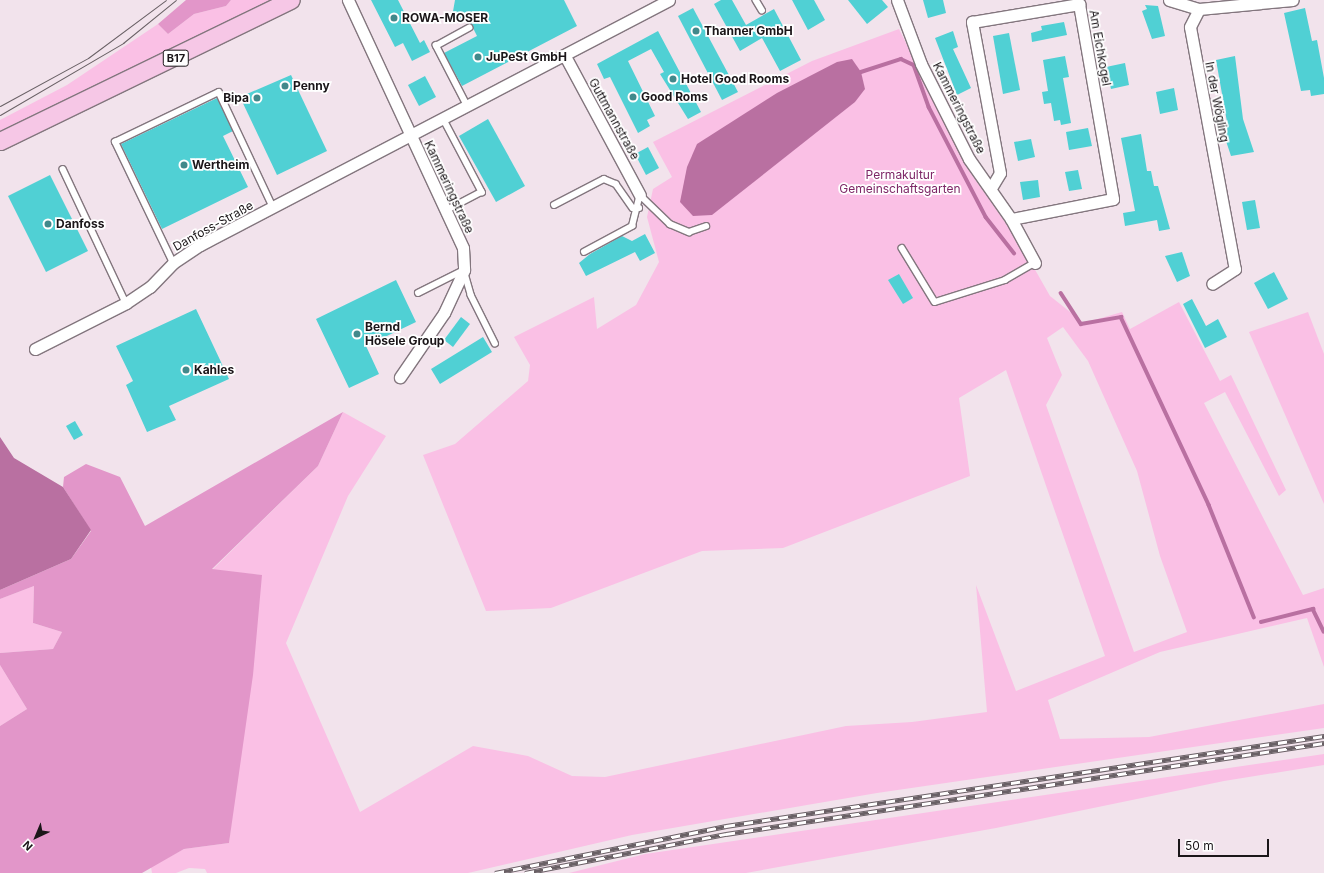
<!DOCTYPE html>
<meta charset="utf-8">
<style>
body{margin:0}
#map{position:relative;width:1324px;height:873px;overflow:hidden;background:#f2e3ec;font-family:Inter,sans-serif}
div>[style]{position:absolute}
.green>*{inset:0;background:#fac0e5}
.forest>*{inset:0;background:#e296c9}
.water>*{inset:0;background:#b970a1}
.stream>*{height:3.5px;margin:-1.75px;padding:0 1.75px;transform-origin:1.75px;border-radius:1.75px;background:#b970a1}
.building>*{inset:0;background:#50d0d4}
.roads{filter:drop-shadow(1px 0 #83767e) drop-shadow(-1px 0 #83767e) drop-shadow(0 1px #83767e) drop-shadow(0 -1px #83767e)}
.lane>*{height:5.5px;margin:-2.75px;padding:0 2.75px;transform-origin:2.75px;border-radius:2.75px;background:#fff}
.street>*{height:11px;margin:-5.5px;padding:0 5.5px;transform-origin:5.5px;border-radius:5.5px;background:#fff}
.primary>*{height:17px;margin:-8.5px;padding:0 8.5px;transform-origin:8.5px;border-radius:8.5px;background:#f6c7e6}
.tram>*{height:1px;margin:-0.5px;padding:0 0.5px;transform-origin:0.5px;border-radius:0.5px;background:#696065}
.rail>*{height:4.5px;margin-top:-2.25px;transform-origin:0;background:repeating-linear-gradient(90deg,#fff 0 9px,#696065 0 18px);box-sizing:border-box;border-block:1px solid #696065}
.dots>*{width:11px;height:11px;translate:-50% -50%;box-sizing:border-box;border:2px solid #fff;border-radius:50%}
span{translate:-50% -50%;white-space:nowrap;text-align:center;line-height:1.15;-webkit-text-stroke:3.5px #fff;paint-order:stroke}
.shield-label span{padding:1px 3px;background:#fff;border:1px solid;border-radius:3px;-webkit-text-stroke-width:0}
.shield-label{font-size:11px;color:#1b1619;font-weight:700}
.poi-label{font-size:12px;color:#1b1619;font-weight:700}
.left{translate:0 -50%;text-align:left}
.right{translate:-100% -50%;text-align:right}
.street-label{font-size:12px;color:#1b1619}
.park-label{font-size:12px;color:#7d2666}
.north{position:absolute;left:16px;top:817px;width:40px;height:40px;-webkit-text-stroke:3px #fff;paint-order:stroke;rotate:224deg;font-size:11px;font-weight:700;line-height:16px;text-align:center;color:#1b1619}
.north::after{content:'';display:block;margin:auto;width:14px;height:18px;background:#1b1619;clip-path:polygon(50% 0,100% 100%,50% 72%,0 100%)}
.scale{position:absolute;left:1178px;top:839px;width:91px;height:18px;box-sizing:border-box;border:2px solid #1b1619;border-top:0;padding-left:5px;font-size:12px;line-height:14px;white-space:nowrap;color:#1b1619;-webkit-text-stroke:3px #fff;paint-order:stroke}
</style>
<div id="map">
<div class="green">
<i style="clip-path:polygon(231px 0,271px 0,0 131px,0 120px,67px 85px,158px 24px,168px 34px,194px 14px,226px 6px)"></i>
<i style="clip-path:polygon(evenodd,899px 29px,970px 172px,1021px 245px,1050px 296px,1084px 323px,1122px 312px,1130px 329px,1179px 302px,1220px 381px,1231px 375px,1286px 490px,1279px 496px,1225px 392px,1204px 403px,1303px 595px,1324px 588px,1324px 667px,1307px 618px,1160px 652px,1048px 700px,1060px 739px,1149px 737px,1324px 704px,1324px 728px,877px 793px,632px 835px,468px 873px,207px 873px,205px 869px,189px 868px,176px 873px,152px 873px,151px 867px,184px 849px,229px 843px,261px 575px,212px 570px,318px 466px,343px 412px,386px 436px,348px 496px,286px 643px,360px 812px,473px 746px,528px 756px,572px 776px,605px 777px,846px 726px,912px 722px,987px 712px,976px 585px,1016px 691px,1105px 656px,1006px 370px,959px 398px,970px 476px,783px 548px,702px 551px,551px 608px,486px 611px,423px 455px,455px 444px,528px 381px,530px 365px,514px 337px,594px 297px,597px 329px,636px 305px,659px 262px,647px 217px,653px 189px,672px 177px,653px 142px,812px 61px,899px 29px,1063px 327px,1088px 361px,1137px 471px,1160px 556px,1187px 632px,1134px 652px,1046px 405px,1062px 375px,1047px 338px,1063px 327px)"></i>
<i style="clip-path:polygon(1308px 312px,1324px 354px,1324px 504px,1249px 332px)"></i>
<i style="clip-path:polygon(34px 586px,33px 623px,62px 632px,53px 649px,0 653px,0 599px)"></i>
<i style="clip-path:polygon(0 665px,27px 709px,0 726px)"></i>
<i style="clip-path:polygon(1324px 754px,1324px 765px,1224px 781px,996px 828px,746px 873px,569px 873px,645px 854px)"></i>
</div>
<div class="forest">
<i style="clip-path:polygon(186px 0,231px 0,226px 6px,194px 14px,168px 34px,158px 24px)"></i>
<i style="clip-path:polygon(343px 412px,318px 466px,212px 569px,262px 575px,253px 675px,229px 843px,184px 849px,142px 873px,0 873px,0 726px,27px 709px,0 665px,0 653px,53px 649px,62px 632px,33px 623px,34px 586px,0 599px,0 590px,71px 559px,91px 531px,63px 487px,64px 477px,86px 464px,120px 477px,145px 526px)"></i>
</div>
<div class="water">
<i style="clip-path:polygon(852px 59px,861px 72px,865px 89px,855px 102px,712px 215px,693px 216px,680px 202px,687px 167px,697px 144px,777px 93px,837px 62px)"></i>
<i style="clip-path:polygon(0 437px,14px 458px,63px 487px,91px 530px,71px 559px,0 590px)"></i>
</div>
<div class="stream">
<i style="left:861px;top:72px;width:42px;rotate:-18deg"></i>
<i style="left:901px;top:59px;width:14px;rotate:25deg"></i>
<i style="left:914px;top:65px;width:45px;rotate:70.3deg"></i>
<i style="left:929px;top:107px;width:124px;rotate:62.6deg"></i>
<i style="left:986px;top:217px;width:46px;rotate:52.1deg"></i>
<i style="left:1061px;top:293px;width:37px;rotate:57deg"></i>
<i style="left:1081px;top:324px;width:41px;rotate:-9.9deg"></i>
<i style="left:1121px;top:317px;width:208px;rotate:64.9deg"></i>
<i style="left:1209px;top:505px;width:121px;rotate:68.1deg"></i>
<i style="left:1261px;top:622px;width:54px;rotate:-14deg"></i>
<i style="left:1313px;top:609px;width:25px;rotate:64deg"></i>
</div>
<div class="building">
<i style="clip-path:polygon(371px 0,398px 0,420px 43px,424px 40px,430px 52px,412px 61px,403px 43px,395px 47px)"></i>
<i style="clip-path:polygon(455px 0,564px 0,577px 26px,462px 86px,444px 53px,477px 36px,469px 20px,452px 17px)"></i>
<i style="clip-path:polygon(721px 0,732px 0,746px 25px,774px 9px,801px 60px,780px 71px,762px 38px,740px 51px,714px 4px)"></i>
<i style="clip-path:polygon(792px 0,814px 0,825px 20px,808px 30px)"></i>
<i style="clip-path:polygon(848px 0,882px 0,888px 7px,867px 24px)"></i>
<i style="clip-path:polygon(923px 0,943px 0,946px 13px,928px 18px)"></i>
<i style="clip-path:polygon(1145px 5px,1158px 6px,1165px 36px,1152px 39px,1142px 11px,1147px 9px)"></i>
<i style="clip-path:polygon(693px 8px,738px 92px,722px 100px,678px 16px)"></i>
<i style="clip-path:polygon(1305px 8px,1312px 41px,1317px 40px,1324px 78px,1324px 94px,1311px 96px,1310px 90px,1301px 91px,1284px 13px)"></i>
<i style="clip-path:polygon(1064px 22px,1067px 35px,1032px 42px,1031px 33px,1042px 30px,1041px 26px)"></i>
<i style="clip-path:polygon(658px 31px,701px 112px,688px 119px,660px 74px,664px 72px,651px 49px,628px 61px,655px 116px,647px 120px,650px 126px,638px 133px,610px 77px,604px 79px,597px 64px)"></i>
<i style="clip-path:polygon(953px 31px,958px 47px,953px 49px,971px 88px,957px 95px,935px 38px)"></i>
<i style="clip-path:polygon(1009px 33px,1020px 90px,1003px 94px,993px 36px)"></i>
<i style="clip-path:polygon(1065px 56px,1069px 77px,1063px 78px,1071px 123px,1061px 125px,1060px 120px,1054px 121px,1051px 103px,1044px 104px,1042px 92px,1048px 91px,1043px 60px)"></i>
<i style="clip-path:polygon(1235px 56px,1243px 119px,1254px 152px,1231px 156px,1223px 132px,1227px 132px,1227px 122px,1216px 60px)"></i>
<i style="clip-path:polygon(1125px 63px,1129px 85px,1111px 89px,1106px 67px)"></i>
<i style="clip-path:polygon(291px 75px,327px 151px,277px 175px,240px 97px)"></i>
<i style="clip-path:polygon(425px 76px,436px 97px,419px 106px,408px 85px)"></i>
<i style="clip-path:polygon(1174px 88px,1178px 110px,1160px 114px,1156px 92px)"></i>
<i style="clip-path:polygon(217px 98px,233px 131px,223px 136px,248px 187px,162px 229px,121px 144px)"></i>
<i style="clip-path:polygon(488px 119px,525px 186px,496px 202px,459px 136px)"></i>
<i style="clip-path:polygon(1088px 128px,1092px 146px,1069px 150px,1066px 132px)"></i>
<i style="clip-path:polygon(1141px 134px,1147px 171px,1151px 171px,1154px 186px,1158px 186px,1170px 229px,1159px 231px,1157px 220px,1125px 226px,1123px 213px,1135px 211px,1121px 138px)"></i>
<i style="clip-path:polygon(1031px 139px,1035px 157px,1018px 161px,1014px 142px)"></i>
<i style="clip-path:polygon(648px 147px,659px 168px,646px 175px,635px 154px)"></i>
<i style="clip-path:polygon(1078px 170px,1082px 189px,1069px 191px,1065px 172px)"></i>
<i style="clip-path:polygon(50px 175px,88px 251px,46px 272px,8px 196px)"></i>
<i style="clip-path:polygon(1038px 180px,1040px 197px,1023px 200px,1020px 182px)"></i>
<i style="clip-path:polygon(1255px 200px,1260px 228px,1247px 230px,1242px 202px)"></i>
<i style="clip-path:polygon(645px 234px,655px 253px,640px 261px,635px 252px,586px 276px,579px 263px,590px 254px,622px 236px,632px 241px)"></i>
<i style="clip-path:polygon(1182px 252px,1190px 276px,1177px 282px,1165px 256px)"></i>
<i style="clip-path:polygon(1274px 272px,1288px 299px,1268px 309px,1254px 283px)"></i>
<i style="clip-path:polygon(899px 274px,913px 298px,903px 304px,888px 280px)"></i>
<i style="clip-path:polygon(396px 280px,416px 322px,366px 346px,379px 374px,349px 388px,316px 319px)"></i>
<i style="clip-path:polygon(1192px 299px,1206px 326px,1218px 319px,1227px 337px,1205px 348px,1183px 304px)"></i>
<i style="clip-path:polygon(196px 309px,229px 379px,169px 406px,176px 420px,147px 432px,126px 385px,133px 381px,116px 346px)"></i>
<i style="clip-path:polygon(461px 317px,470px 324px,453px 347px,444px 340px)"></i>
<i style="clip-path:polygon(483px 337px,492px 352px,440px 384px,431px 369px)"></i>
<i style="clip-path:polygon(75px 421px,83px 435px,74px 440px,66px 426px)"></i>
</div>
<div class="roads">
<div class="lane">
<i style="left:756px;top:0;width:12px;rotate:59deg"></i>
<i style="left:467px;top:106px;width:68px;rotate:-117.3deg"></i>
<i style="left:436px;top:46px;width:38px;rotate:-29deg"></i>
<i style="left:443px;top:118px;width:84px;rotate:62.2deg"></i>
<i style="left:482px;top:192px;width:41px;rotate:152.2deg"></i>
<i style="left:63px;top:169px;width:148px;rotate:64.8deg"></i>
<i style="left:640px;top:195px;width:42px;rotate:44deg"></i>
<i style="left:670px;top:224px;width:21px;rotate:23deg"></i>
<i style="left:689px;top:232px;width:18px;rotate:-19deg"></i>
<i style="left:554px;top:205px;width:56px;rotate:-27.5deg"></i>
<i style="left:604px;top:179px;width:13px;rotate:23deg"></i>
<i style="left:616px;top:184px;width:29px;rotate:55deg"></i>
<i style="left:633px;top:208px;width:6px"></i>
<i style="left:902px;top:248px;width:63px;rotate:58.6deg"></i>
<i style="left:935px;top:302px;width:73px;rotate:-17.4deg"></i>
<i style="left:1005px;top:280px;width:34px;rotate:-30deg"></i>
<i style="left:584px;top:252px;width:55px;rotate:-28.4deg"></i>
<i style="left:632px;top:226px;width:32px;rotate:-76deg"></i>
<i style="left:173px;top:263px;width:134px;rotate:-115.6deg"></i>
<i style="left:115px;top:142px;width:115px;rotate:-25.7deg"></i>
<i style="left:219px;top:92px;width:127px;rotate:64.8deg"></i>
<i style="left:418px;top:293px;width:51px;rotate:-26.6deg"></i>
<i style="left:464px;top:270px;width:26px;rotate:74deg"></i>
<i style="left:471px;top:295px;width:54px;rotate:63.4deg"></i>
</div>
<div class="street">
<i style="left:348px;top:0;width:273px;rotate:65.1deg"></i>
<i style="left:463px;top:248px;width:22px;rotate:87deg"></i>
<i style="left:464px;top:270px;width:47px;rotate:114.9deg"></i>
<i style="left:444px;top:313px;width:78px;rotate:124.5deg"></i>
<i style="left:897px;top:0;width:68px;rotate:69.4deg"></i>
<i style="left:921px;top:64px;width:106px;rotate:63.2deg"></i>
<i style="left:969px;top:159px;width:73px;rotate:55deg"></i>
<i style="left:1011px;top:219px;width:50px;rotate:61.4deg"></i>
<i style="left:1169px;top:0;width:31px;rotate:17deg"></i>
<i style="left:1199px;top:9px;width:94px;rotate:-5.5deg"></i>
<i style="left:1199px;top:9px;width:20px;rotate:117deg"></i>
<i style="left:1190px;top:27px;width:246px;rotate:79.5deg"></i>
<i style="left:1235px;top:269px;width:27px;rotate:147deg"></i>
<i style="left:565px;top:56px;width:158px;rotate:61.7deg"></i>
<i style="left:991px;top:188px;width:17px;rotate:-59deg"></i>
<i style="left:1000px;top:173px;width:154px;rotate:-100.5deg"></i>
<i style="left:972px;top:22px;width:109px;rotate:-9.5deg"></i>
<i style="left:1079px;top:4px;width:198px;rotate:80.1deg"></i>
<i style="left:1113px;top:199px;width:104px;rotate:168.9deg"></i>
<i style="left:35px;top:349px;width:102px;rotate:-26.8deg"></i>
<i style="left:126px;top:303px;width:29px;rotate:-34deg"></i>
<i style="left:150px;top:287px;width:33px;rotate:-46deg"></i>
<i style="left:173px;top:263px;width:32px;rotate:-34deg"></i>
<i style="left:200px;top:245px;width:529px;rotate:-27.58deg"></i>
</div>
<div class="primary">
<i style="left:0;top:141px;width:323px;rotate:-25.9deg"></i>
</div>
</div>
<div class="tram">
<i style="left:0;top:106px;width:100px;rotate:-28.6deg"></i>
<i style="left:88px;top:58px;width:97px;rotate:-36.6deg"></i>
<i style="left:0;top:115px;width:143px;rotate:-30.3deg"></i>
<i style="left:123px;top:43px;width:68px;rotate:-39.1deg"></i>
</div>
<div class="rail">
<i style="left:495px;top:873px;width:236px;rotate:-11.5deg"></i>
<i style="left:726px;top:826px;width:605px;rotate:-8.56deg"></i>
<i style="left:525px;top:873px;width:205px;rotate:-11deg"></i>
<i style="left:726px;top:834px;width:605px;rotate:-8.65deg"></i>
</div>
<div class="dots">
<i style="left:394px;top:18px;background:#41898b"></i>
<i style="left:696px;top:31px;background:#41898b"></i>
<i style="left:478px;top:57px;background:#41898b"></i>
<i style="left:673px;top:79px;background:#41898b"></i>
<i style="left:285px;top:86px;background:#41898b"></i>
<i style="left:633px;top:97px;background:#41898b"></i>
<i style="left:257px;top:98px;background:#41898b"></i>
<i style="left:184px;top:165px;background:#41898b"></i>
<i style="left:48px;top:224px;background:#41898b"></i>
<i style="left:357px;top:334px;background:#41898b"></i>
<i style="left:186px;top:370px;background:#41898b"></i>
</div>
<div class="shield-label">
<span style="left:176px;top:58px">B17</span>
</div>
<div class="poi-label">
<span class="left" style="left:402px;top:18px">ROWA-MOSER</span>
<span class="left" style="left:704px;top:31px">Thanner GmbH</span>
<span class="left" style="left:486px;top:57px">JuPeSt GmbH</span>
<span class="left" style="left:681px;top:79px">Hotel Good Rooms</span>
<span class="left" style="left:293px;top:86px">Penny</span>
<span class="left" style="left:641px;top:97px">Good Roms</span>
<span class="right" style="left:249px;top:98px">Bipa</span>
<span class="left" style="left:192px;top:165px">Wertheim</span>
<span class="left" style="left:56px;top:224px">Danfoss</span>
<span class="left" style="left:365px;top:334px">Bernd<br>Hösele Group</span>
<span class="left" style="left:194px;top:370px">Kahles</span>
</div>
<div class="street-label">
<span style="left:1100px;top:48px;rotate:80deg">Am Eichkogel</span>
<span style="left:1217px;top:102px;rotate:79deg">In der Wögling</span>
<span style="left:959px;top:108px;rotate:63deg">Kammeringstraße</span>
<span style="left:614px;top:119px;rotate:61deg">Guttmannstraße</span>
<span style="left:449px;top:187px;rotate:65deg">Kammeringstraße</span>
<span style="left:213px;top:226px;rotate:-29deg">Danfoss-Straße</span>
</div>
<div class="park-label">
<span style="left:900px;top:182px">Permakultur<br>Gemeinschaftsgarten</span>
</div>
<div class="north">N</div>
<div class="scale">50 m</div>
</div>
